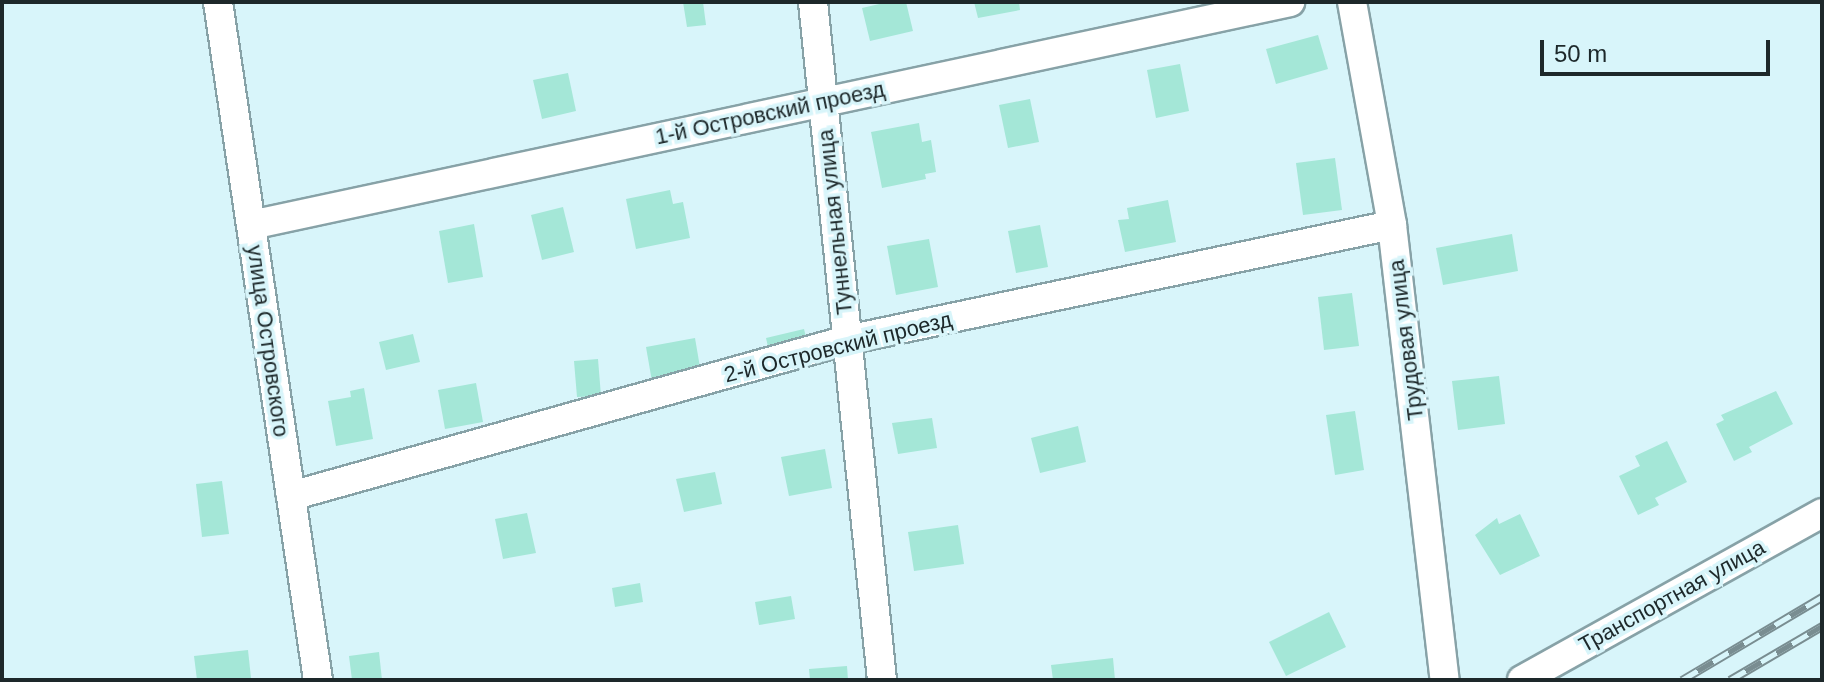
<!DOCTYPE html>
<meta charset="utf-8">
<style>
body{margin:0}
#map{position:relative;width:1824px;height:682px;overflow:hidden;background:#d8f5fa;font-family:Helvetica,sans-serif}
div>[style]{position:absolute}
.building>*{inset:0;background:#a4e7d7}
.roads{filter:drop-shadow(2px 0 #87a2a7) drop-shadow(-2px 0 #87a2a7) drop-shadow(0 2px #87a2a7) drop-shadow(0 -2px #87a2a7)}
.minor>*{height:28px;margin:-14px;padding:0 14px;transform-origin:14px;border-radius:14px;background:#fff}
.rail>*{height:9px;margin-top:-4.5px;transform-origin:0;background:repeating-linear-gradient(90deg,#d8f5fa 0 18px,#798d91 0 36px);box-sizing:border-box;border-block:2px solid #798d91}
span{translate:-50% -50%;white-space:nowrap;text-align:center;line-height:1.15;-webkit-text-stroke:7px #d8f5fa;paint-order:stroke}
.street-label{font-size:22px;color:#1d282a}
.frame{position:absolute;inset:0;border:4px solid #1d282a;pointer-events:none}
.scale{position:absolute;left:1540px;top:40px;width:230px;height:36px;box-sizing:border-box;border:4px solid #1d282a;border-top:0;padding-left:10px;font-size:24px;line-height:28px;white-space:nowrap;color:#1d282a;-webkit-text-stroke:6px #d8f5fa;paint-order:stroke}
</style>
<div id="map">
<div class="building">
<i style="clip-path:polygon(683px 2px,703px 2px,706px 25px,687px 27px)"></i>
<i style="clip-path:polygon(888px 2px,906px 2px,913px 31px,870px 41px,862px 8px)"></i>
<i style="clip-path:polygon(974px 2px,1019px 2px,1020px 10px,978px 18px)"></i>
<i style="clip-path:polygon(1318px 35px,1328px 69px,1276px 84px,1266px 49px)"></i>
<i style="clip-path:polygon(1180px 64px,1189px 111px,1156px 118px,1147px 70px)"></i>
<i style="clip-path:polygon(568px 73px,576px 111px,542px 119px,533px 80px)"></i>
<i style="clip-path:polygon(1030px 99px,1039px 142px,1008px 148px,999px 105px)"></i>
<i style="clip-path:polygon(919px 123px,922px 142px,931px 140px,936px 172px,925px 174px,926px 179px,882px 188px,871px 132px)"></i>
<i style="clip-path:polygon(1335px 158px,1342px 210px,1303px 215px,1296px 163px)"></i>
<i style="clip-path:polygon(670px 190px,673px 204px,683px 202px,690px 238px,636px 249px,626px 199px)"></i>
<i style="clip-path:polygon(1168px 200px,1176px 242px,1125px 252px,1118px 220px,1129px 219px,1127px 208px)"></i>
<i style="clip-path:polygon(563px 207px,574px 252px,542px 260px,531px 215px)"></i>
<i style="clip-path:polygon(474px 224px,483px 277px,448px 283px,439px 231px)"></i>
<i style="clip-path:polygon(1040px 225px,1048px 267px,1016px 273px,1008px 231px)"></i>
<i style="clip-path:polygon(1512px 234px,1518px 271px,1443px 285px,1436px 248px)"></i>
<i style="clip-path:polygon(929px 239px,938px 287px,896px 295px,887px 246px)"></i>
<i style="clip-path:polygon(1352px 293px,1359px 346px,1324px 350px,1318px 297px)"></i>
<i style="clip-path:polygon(804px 329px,813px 364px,774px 373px,766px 338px)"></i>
<i style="clip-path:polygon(413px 334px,420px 362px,386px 370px,379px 342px)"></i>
<i style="clip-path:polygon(695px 338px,703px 385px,654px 393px,646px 347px)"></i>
<i style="clip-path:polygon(598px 359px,601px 396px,577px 397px,574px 361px)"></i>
<i style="clip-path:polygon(1499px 376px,1505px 424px,1458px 430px,1452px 381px)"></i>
<i style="clip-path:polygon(476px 383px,483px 422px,445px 429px,438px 390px)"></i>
<i style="clip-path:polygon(364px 388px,373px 439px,336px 446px,328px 401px,351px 397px,350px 391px)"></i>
<i style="clip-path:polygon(1776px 391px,1793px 424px,1749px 447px,1752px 452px,1734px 461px,1716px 424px,1724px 420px,1721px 415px)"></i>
<i style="clip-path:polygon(1355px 411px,1364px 470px,1335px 475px,1326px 415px)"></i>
<i style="clip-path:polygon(932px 418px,937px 448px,898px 454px,892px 423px)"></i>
<i style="clip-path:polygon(1078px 426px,1086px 462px,1040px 473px,1031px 438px)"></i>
<i style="clip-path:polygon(1667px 441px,1687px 482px,1655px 498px,1659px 505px,1638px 515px,1619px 476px,1640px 466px,1635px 456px)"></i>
<i style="clip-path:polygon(825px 449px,832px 488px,789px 496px,781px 457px)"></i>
<i style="clip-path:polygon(715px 472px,722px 504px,684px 512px,676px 479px)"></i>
<i style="clip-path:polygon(222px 481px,229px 534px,202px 537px,196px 484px)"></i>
<i style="clip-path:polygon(527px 513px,536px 553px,503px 559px,495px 519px)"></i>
<i style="clip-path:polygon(1520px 514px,1540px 556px,1500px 575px,1475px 535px,1497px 518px,1499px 524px)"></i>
<i style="clip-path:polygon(958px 525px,964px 564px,914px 571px,908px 532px)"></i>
<i style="clip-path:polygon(640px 583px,643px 602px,615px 607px,612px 588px)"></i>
<i style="clip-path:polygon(791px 596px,795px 619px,759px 625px,755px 602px)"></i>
<i style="clip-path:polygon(1329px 612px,1346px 647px,1286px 676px,1269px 642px)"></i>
<i style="clip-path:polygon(248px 650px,251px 678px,197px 680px,194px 656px)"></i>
<i style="clip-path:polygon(379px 652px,382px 680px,352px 680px,349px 656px)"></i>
<i style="clip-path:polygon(1113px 658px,1115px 680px,1053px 680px,1051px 665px)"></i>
<i style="clip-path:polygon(847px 666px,848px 680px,810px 680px,809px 669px)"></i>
</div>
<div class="roads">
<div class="minor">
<i style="left:218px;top:2px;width:685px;rotate:81.61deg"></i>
<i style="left:813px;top:2px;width:682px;rotate:84.19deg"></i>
<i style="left:1352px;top:2px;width:227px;rotate:79.8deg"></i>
<i style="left:1392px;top:225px;width:458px;rotate:83.4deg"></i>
<i style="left:251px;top:225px;width:1063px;rotate:-12.11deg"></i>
<i style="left:291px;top:496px;width:577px;rotate:-15.67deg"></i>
<i style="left:847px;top:340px;width:557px;rotate:-11.92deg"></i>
<i style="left:1522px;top:680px;width:343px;rotate:-29.1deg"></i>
</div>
</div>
<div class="rail">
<i style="left:1682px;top:680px;width:163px;rotate:-30.7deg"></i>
<i style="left:1730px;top:680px;width:107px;rotate:-30.4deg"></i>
</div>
<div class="street-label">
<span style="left:770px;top:113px;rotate:-12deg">1-й Островский проезд</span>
<span style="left:835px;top:222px;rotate:-96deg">Туннельная улица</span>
<span style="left:1406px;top:340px;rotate:-97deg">Трудовая улица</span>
<span style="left:268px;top:341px;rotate:82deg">улица Островского</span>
<span style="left:838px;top:347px;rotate:-14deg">2-й Островский проезд</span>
<span style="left:1672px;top:596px;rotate:-29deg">Транспортная улица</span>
</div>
<div class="frame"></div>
<div class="scale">50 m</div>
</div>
